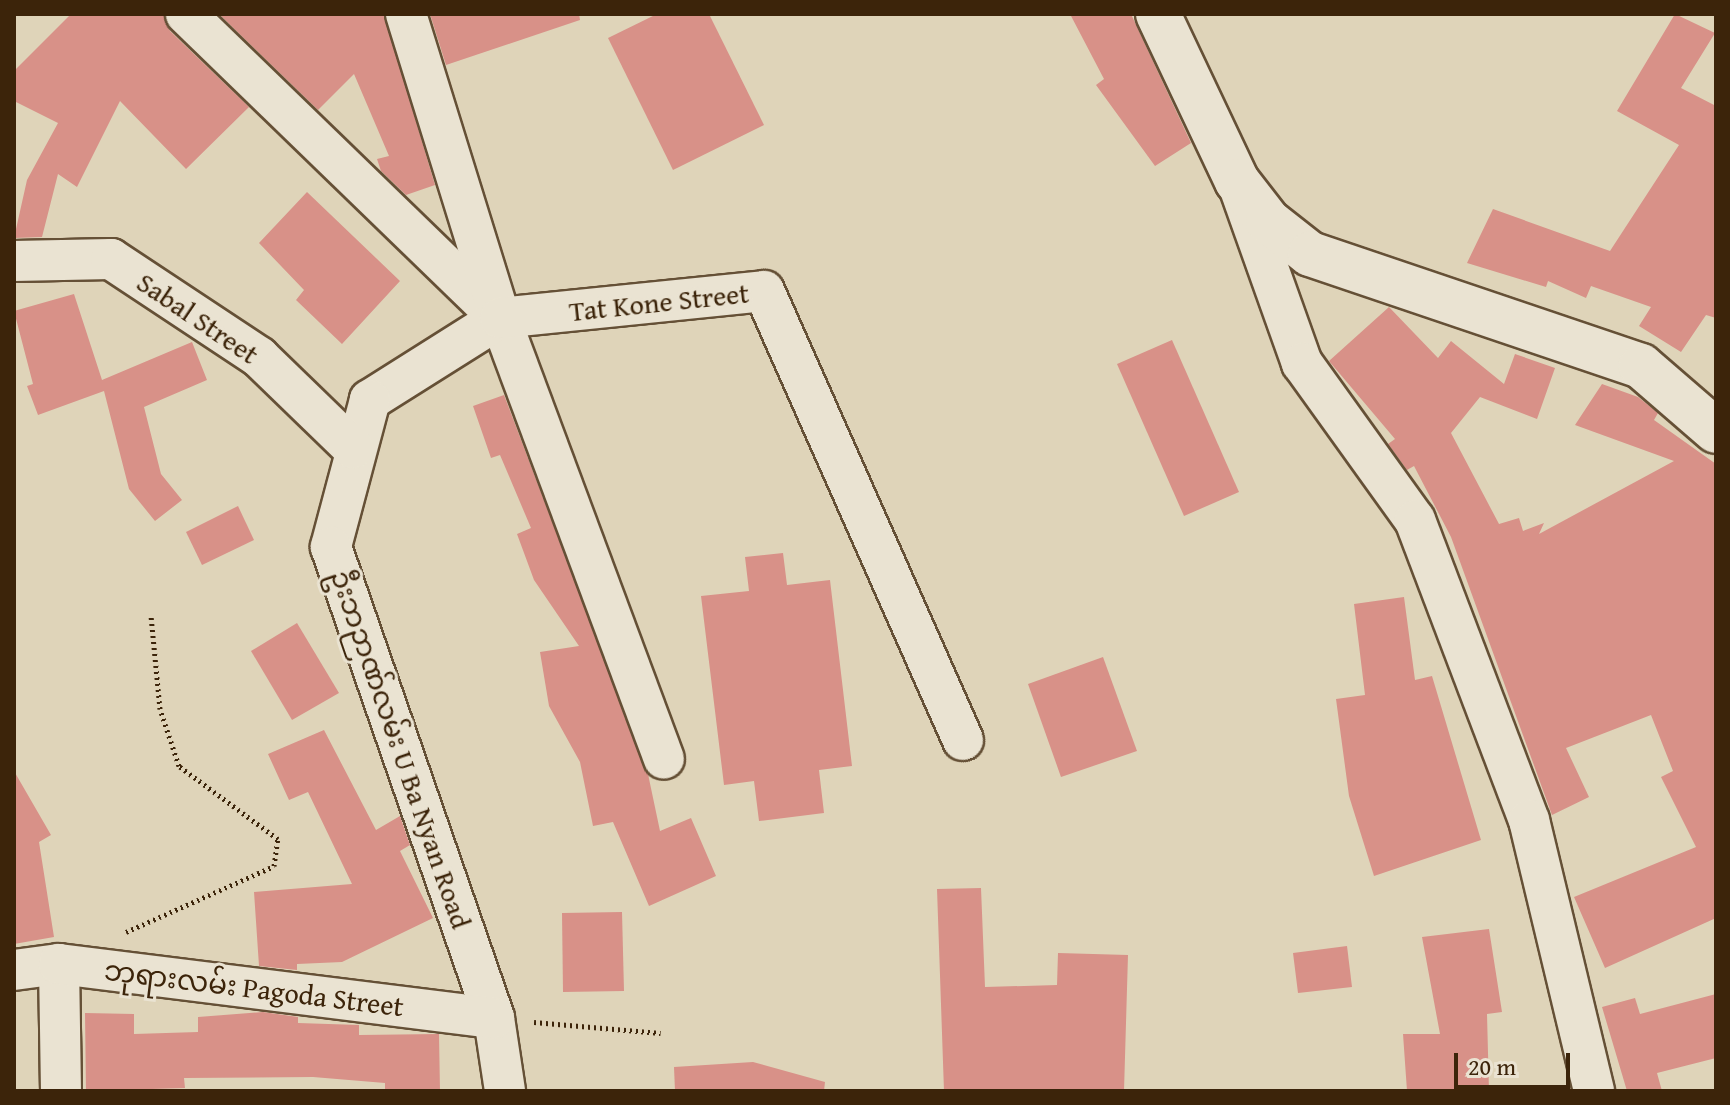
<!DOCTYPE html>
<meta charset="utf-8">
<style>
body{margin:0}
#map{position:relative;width:1730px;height:1105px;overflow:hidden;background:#dfd4b9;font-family:"Gentium Book Plus","Noto Sans Myanmar",serif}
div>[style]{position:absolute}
.building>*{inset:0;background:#d89188}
.path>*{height:5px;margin-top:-2.5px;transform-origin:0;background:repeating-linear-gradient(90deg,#3c240a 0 2px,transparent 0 6px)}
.roads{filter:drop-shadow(2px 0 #655036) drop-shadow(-2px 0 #655036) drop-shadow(0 2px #655036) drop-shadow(0 -2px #655036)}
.street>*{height:40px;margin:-20px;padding:0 20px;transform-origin:20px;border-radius:20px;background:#eae3d2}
.secondary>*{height:44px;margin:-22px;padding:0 22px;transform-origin:22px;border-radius:22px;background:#eae3d2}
span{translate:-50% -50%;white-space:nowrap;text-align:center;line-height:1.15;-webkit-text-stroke:6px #eae3d2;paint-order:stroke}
.street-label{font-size:28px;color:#3c240a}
.frame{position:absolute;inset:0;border:16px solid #3c240a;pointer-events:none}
.scale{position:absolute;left:1454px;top:1053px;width:116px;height:36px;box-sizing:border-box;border:4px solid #3c240a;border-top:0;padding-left:10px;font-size:24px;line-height:28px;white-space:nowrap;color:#3c240a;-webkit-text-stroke:6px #eae3d2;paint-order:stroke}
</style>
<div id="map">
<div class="building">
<i style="clip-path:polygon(71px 14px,164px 14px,170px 31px,249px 107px,186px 169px,120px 101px,77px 187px,58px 174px,42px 237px,14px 238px,27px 180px,58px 123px,14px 101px,14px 71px)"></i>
<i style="clip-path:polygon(219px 14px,384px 14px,435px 185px,406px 195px,381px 171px,377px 159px,389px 156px,354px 74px,318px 110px)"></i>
<i style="clip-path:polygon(430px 14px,579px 14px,580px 20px,446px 65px)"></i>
<i style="clip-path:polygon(657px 14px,709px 14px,764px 125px,673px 170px,608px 38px)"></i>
<i style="clip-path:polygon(1070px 14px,1131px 14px,1191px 143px,1155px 166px,1096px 85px,1104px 79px)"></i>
<i style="clip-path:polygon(1675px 14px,1715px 33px,1681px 88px,1716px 106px,1716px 318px,1706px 315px,1681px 352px,1639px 326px,1651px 307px,1591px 286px,1586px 298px,1548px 281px,1546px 287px,1467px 263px,1493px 209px,1610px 251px,1679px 145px,1617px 111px)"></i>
<i style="clip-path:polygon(307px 192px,400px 281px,342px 344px,296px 300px,304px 290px,259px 243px)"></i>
<i style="clip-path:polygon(74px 294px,102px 380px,192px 342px,207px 380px,144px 407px,161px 474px,182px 500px,155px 521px,129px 489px,104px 391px,38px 415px,27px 386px,33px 384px,14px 311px)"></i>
<i style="clip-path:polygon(1389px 307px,1438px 358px,1451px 341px,1504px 384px,1515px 354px,1555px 368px,1537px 419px,1480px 397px,1451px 433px,1499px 524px,1519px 518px,1523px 531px,1544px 523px,1539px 534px,1674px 461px,1575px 425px,1602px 384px,1638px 397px,1658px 413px,1654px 420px,1716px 464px,1716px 918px,1605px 968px,1574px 897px,1696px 847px,1661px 777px,1673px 771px,1651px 715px,1566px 748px,1589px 797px,1552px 815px,1451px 537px,1414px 466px,1407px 470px,1388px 444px,1395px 439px,1329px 361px)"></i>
<i style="clip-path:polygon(1172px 340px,1239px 492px,1184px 516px,1117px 364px)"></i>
<i style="clip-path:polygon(504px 395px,648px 774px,660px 831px,691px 818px,716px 876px,649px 906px,613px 822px,593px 826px,580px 762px,549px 706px,540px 652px,579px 646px,534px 580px,517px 534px,531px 528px,500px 455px,491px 458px,473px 406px)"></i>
<i style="clip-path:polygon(238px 506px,254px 540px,202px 565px,186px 532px)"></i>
<i style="clip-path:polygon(783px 553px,787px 585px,830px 580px,852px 766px,819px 770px,824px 813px,759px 821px,754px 781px,724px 785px,701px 596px,749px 591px,745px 557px)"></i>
<i style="clip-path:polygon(1404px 597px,1415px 680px,1432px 676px,1481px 840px,1374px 876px,1349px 796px,1336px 699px,1365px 695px,1354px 604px)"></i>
<i style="clip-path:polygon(297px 623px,339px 693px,292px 720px,251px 651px)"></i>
<i style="clip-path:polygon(1103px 657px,1137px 751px,1061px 777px,1028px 684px)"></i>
<i style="clip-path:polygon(324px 730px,376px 830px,400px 816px,410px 845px,400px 851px,433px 918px,342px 962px,297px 964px,297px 970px,259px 966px,254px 892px,352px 884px,308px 792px,289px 800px,268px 754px)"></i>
<i style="clip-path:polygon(14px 771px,51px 835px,39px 842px,54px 937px,14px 944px)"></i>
<i style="clip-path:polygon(981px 888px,985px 987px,1057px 985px,1058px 953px,1128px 955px,1124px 1091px,944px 1091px,937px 889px)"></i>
<i style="clip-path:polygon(622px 912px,624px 991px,563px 992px,562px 913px)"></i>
<i style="clip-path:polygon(1489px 929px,1502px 1012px,1487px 1014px,1489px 1091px,1407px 1091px,1403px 1034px,1440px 1034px,1422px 937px)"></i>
<i style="clip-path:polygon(1347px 946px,1352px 987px,1298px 993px,1293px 953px)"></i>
<i style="clip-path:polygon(1716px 994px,1716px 1058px,1657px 1073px,1662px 1091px,1627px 1091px,1602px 1007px,1635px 998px,1640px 1014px)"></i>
<i style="clip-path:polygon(263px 1012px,298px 1017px,298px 1023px,359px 1025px,359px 1035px,439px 1034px,440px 1091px,385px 1091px,385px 1083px,313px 1077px,184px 1078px,185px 1088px,86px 1091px,85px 1013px,134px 1014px,134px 1034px,198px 1032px,198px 1017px)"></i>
<i style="clip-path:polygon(753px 1062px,825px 1082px,824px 1091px,675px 1091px,674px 1067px)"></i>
</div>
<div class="path">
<i style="left:126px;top:932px;width:162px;rotate:-24deg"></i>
<i style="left:274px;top:866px;width:27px;rotate:-82deg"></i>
<i style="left:278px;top:839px;width:123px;rotate:-143.6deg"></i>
<i style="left:179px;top:766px;width:60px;rotate:-108.4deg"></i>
<i style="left:160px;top:709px;width:94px;rotate:-95.5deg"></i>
<i style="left:534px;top:1022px;width:127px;rotate:5deg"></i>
</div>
<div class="roads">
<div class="street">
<i style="left:186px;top:14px;width:437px;rotate:44.1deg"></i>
<i style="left:500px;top:318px;width:470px;rotate:69.6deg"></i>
<i style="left:406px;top:14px;width:318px;rotate:72.8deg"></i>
<i style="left:500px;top:318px;width:154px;rotate:147.8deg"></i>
<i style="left:370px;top:400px;width:152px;rotate:104.9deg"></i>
<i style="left:331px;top:547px;width:498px;rotate:70.9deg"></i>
<i style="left:494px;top:1018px;width:74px;rotate:81.4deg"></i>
<i style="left:1241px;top:192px;width:182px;rotate:70.4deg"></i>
<i style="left:1302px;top:363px;width:193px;rotate:54.3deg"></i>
<i style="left:1415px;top:520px;width:321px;rotate:69.2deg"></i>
<i style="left:1529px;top:820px;width:279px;rotate:76.5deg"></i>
<i style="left:14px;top:261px;width:97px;rotate:-1.2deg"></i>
<i style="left:111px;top:259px;width:178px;rotate:33.5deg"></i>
<i style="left:259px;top:357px;width:131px;rotate:44.1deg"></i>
<i style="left:500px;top:318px;width:265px;rotate:-5.8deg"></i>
<i style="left:764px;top:291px;width:491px;rotate:66.1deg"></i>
<i style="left:59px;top:964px;width:127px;rotate:89.1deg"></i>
<i style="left:14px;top:970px;width:45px;rotate:-7.6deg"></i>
<i style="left:59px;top:964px;width:438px;rotate:7.1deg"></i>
</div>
<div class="secondary">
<i style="left:1158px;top:14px;width:185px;rotate:64.7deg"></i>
<i style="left:1237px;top:181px;width:51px;rotate:52.2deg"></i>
<i style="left:1268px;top:221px;width:53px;rotate:38.2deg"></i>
<i style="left:1310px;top:254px;width:349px;rotate:18.7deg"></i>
<i style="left:1641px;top:366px;width:99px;rotate:40.9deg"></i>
</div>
</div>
<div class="street-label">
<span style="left:659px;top:302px;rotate:-6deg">Tat Kone Street</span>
<span style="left:198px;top:318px;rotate:34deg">Sabal Street</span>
<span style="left:401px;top:749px;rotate:71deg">ဦးဘဉာဏ်လမ်း U Ba Nyan Road</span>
<span style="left:254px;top:988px;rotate:7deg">ဘုရားလမ်း Pagoda Street</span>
</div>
<div class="frame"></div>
<div class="scale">20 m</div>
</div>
